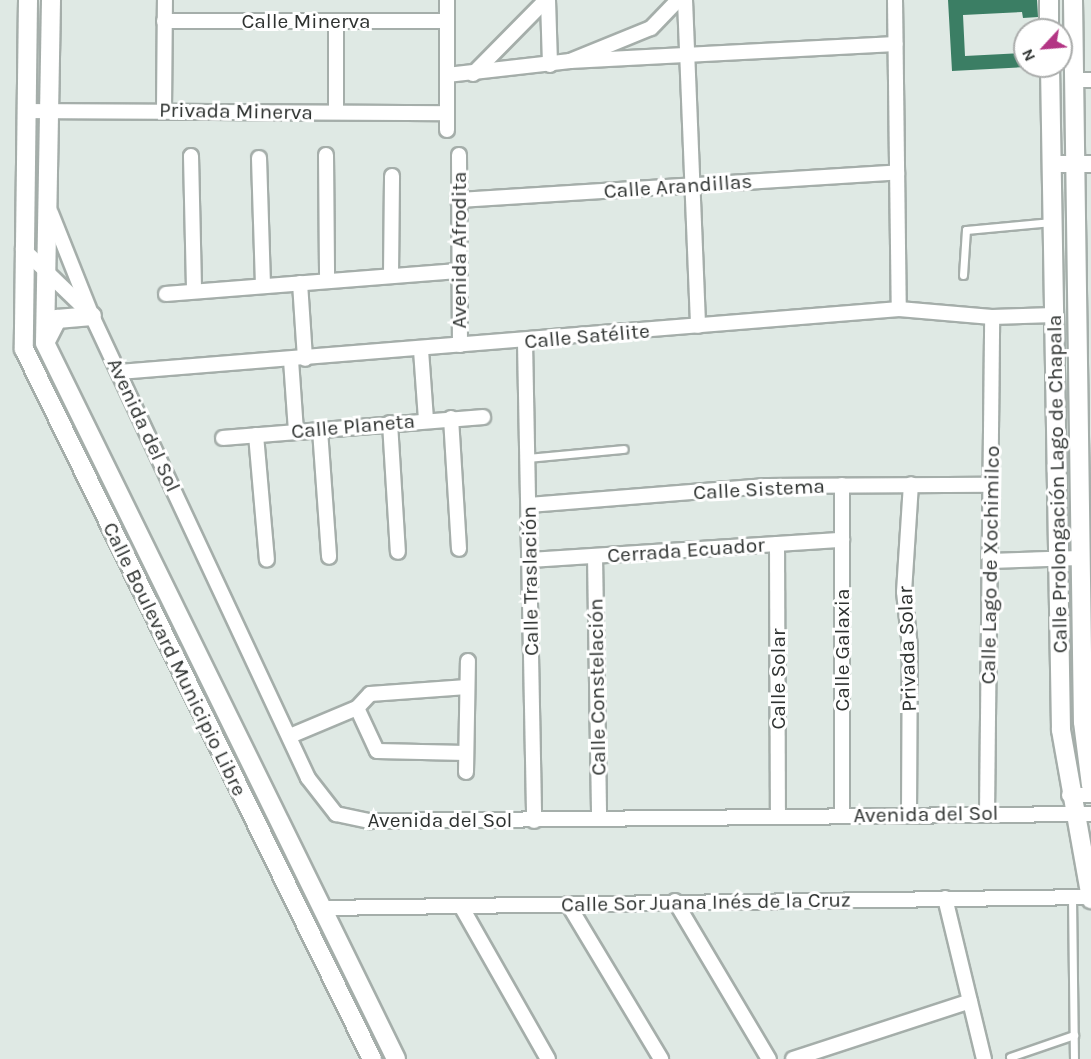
<!DOCTYPE html>
<meta charset="utf-8">
<style>
body{margin:0}
#map{position:relative;width:1091px;height:1059px;overflow:hidden;background:#dfe9e4;font-family:Karla,sans-serif}
div>[style]{position:absolute}
.building>*{inset:0;background:#3b7e64}
.roads{filter:drop-shadow(2px 0 #a5aeaa) drop-shadow(-2px 0 #a5aeaa) drop-shadow(0 2px #a5aeaa) drop-shadow(0 -2px #a5aeaa)}
.service>*{height:7px;margin:-3.5px;padding:0 3.5px;transform-origin:3.5px;border-radius:3.5px;background:#fff}
.minor>*{height:14px;margin:-7px;padding:0 7px;transform-origin:7px;border-radius:7px;background:#fff}
.tertiary>*{height:16px;margin:-8px;padding:0 8px;transform-origin:8px;border-radius:8px;background:#fff}
.secondary>*{height:18px;margin:-9px;padding:0 9px;transform-origin:9px;border-radius:9px;background:#fff}
span{translate:-50% -50%;white-space:nowrap;text-align:center;line-height:1.15;-webkit-text-stroke:6px #fff;paint-order:stroke}
.street-label{font-size:21px;color:#2e3230}
.north{position:absolute;left:1013px;top:18px;width:60px;height:60px;box-sizing:border-box;background:#fff;border:2px solid #abadac;border-radius:50%;rotate:244deg;font-size:16px;font-weight:700;line-height:24px;text-align:center;color:#2e3230}
.north::after{content:'';display:block;margin:auto;width:21px;height:27px;background:#b33584;clip-path:polygon(50% 0,100% 100%,50% 72%,0 100%)}
</style>
<div id="map">
<div class="building">
<i style="clip-path:polygon(948px 0,1037px 0,1038px 17px,1023px 18px,1022px 12px,963px 15px,965px 56px,1024px 53px,1025px 67px,952px 71px)"></i>
</div>
<div class="roads">
<div class="service">
<i style="left:963px;top:275px;width:45px;rotate:-86.2deg"></i>
<i style="left:966px;top:230px;width:86px;rotate:-5.3deg"></i>
<i style="left:528px;top:458px;width:96px;rotate:-5.4deg"></i>
<i style="left:1072px;top:897px;width:162px;rotate:89.3deg"></i>
<i style="left:1010px;top:1057px;width:68px;rotate:-19deg"></i>
</div>
<div class="minor">
<i style="left:548px;top:0;width:65px;rotate:88.2deg"></i>
<i style="left:685px;top:0;width:326px;rotate:87.7deg"></i>
<i style="left:895px;top:0;width:309px;rotate:89.3deg"></i>
<i style="left:164px;top:21px;width:283px"></i>
<i style="left:570px;top:61px;width:326px;rotate:-3deg"></i>
<i style="left:473px;top:74px;width:104px;rotate:-45.4deg"></i>
<i style="left:447px;top:75px;width:124px;rotate:-6.5deg"></i>
<i style="left:570px;top:61px;width:87px;rotate:-22.2deg"></i>
<i style="left:651px;top:28px;width:39px;rotate:-46deg"></i>
<i style="left:1074px;top:80px;width:17px"></i>
<i style="left:164px;top:110px;width:110px;rotate:-89.5deg"></i>
<i style="left:25px;top:111px;width:422px;rotate:0.3deg"></i>
<i style="left:336px;top:112px;width:91px;rotate:-90deg"></i>
<i style="left:447px;top:130px;width:130px;rotate:-90deg"></i>
<i style="left:326px;top:155px;width:125px;rotate:89.5deg"></i>
<i style="left:459px;top:155px;width:190px;rotate:89.7deg"></i>
<i style="left:191px;top:156px;width:135px;rotate:88.7deg"></i>
<i style="left:259px;top:158px;width:127px;rotate:88.2deg"></i>
<i style="left:458px;top:200px;width:440px;rotate:-3.6deg"></i>
<i style="left:51px;top:213px;width:111px;rotate:68.3deg"></i>
<i style="left:92px;top:316px;width:510px;rotate:64.94deg"></i>
<i style="left:308px;top:778px;width:46px;rotate:52.1deg"></i>
<i style="left:336px;top:814px;width:35px;rotate:12deg"></i>
<i style="left:370px;top:821px;width:721px;rotate:-0.56deg"></i>
<i style="left:23px;top:249px;width:85px;rotate:44deg"></i>
<i style="left:391px;top:275px;width:99px;rotate:-89.4deg"></i>
<i style="left:300px;top:283px;width:76px;rotate:86.2deg"></i>
<i style="left:166px;top:294px;width:292px;rotate:-4.5deg"></i>
<i style="left:525px;top:342px;width:479px;rotate:88.9deg"></i>
<i style="left:421px;top:350px;width:70px;rotate:85.9deg"></i>
<i style="left:291px;top:360px;width:71px;rotate:86deg"></i>
<i style="left:119px;top:372px;width:783px;rotate:-4.62deg"></i>
<i style="left:899px;top:309px;width:93px;rotate:4.9deg"></i>
<i style="left:992px;top:317px;width:62px;rotate:-1.8deg"></i>
<i style="left:451px;top:418px;width:131px;rotate:86.5deg"></i>
<i style="left:390px;top:423px;width:129px;rotate:86.5deg"></i>
<i style="left:320px;top:430px;width:127px;rotate:85.9deg"></i>
<i style="left:256px;top:435px;width:125px;rotate:85deg"></i>
<i style="left:223px;top:438px;width:261px;rotate:-4.6deg"></i>
<i style="left:842px;top:485px;width:330px;rotate:90deg"></i>
<i style="left:529px;top:505px;width:238px;rotate:-4.6deg"></i>
<i style="left:766px;top:486px;width:225px;rotate:-0.3deg"></i>
<i style="left:777px;top:544px;width:271px;rotate:89.8deg"></i>
<i style="left:595px;top:556px;width:262px;rotate:89.1deg"></i>
<i style="left:530px;top:560px;width:313px;rotate:-3.7deg"></i>
<i style="left:990px;top:561px;width:90px;rotate:-1.9deg"></i>
<i style="left:290px;top:736px;width:73px;rotate:-22.7deg"></i>
<i style="left:466px;top:753px;width:89px;rotate:-178.7deg"></i>
<i style="left:377px;top:751px;width:47px;rotate:-114.9deg"></i>
<i style="left:357px;top:708px;width:19px;rotate:-47deg"></i>
<i style="left:370px;top:694px;width:97px;rotate:-4.1deg"></i>
<i style="left:466px;top:772px;width:111px;rotate:-89deg"></i>
<i style="left:1069px;top:795px;width:22px"></i>
<i style="left:987px;top:813px;width:496px;rotate:-89.4deg"></i>
<i style="left:909px;top:814px;width:167px;rotate:-89.7deg"></i>
<i style="left:910px;top:647px;width:55px;rotate:-96.2deg"></i>
<i style="left:904px;top:592px;width:108px;rotate:-86.3deg"></i>
<i style="left:945px;top:898px;width:166px;rotate:76.4deg"></i>
<i style="left:675px;top:901px;width:184px;rotate:59.3deg"></i>
<i style="left:568px;top:904px;width:181px;rotate:59deg"></i>
<i style="left:461px;top:906px;width:176px;rotate:60.4deg"></i>
<i style="left:322px;top:908px;width:768px;rotate:-0.82deg"></i>
<i style="left:793px;top:1059px;width:186px;rotate:-18.1deg"></i>
</div>
<div class="tertiary">
<i style="left:1052px;top:164px;width:39px"></i>
</div>
<div class="secondary">
<i style="left:28px;top:0;width:349px;rotate:90.7deg"></i>
<i style="left:24px;top:349px;width:791px;rotate:63.89deg"></i>
<i style="left:51px;top:0;width:343px;rotate:91deg"></i>
<i style="left:45px;top:343px;width:797px;rotate:63.88deg"></i>
<i style="left:1049px;top:0;width:30px;rotate:90deg"></i>
<i style="left:1073px;top:0;width:722px;rotate:89.21deg"></i>
<i style="left:1083px;top:722px;width:64px;rotate:82.8deg"></i>
<i style="left:1050px;top:66px;width:664px;rotate:89.05deg"></i>
<i style="left:1061px;top:730px;width:172px;rotate:79.9deg"></i>
<i style="left:46px;top:341px;width:25px;rotate:-63deg"></i>
<i style="left:57px;top:319px;width:35px;rotate:-5deg"></i>
</div>
</div>
<div class="street-label">
<span style="left:306px;top:21px">Calle Minerva</span>
<span style="left:236px;top:111px;rotate:1deg">Privada Minerva</span>
<span style="left:678px;top:186px;rotate:-4deg">Calle Arandillas</span>
<span style="left:459px;top:250px;rotate:-90deg">Avenida Afrodita</span>
<span style="left:587px;top:336px;rotate:-5deg">Calle Satélite</span>
<span style="left:144px;top:425px;rotate:65deg">Avenida del Sol</span>
<span style="left:353px;top:426px;rotate:-5deg">Calle Planeta</span>
<span style="left:1057px;top:484px;rotate:-91deg">Calle Prolongación Lago de Chapala</span>
<span style="left:759px;top:489px;rotate:-3deg">Calle Sistema</span>
<span style="left:686px;top:550px;rotate:-4deg">Cerrada Ecuador</span>
<span style="left:990px;top:565px;rotate:-89deg">Calle Lago de Xochimilco</span>
<span style="left:530px;top:581px;rotate:-91deg">Calle Traslación</span>
<span style="left:907px;top:649px;rotate:-92deg">Privada Solar</span>
<span style="left:842px;top:650px;rotate:-90deg">Calle Galaxia</span>
<span style="left:175px;top:659px;rotate:64deg">Calle Boulevard Municipio Libre</span>
<span style="left:778px;top:679px;rotate:-90deg">Calle Solar</span>
<span style="left:597px;top:687px;rotate:-91deg">Calle Constelación</span>
<span style="left:926px;top:814px;rotate:-1deg">Avenida del Sol</span>
<span style="left:440px;top:820px">Avenida del Sol</span>
<span style="left:706px;top:902px;rotate:-1deg">Calle Sor Juana Inés de la Cruz</span>
</div>
<div class="north">N</div>
</div>
